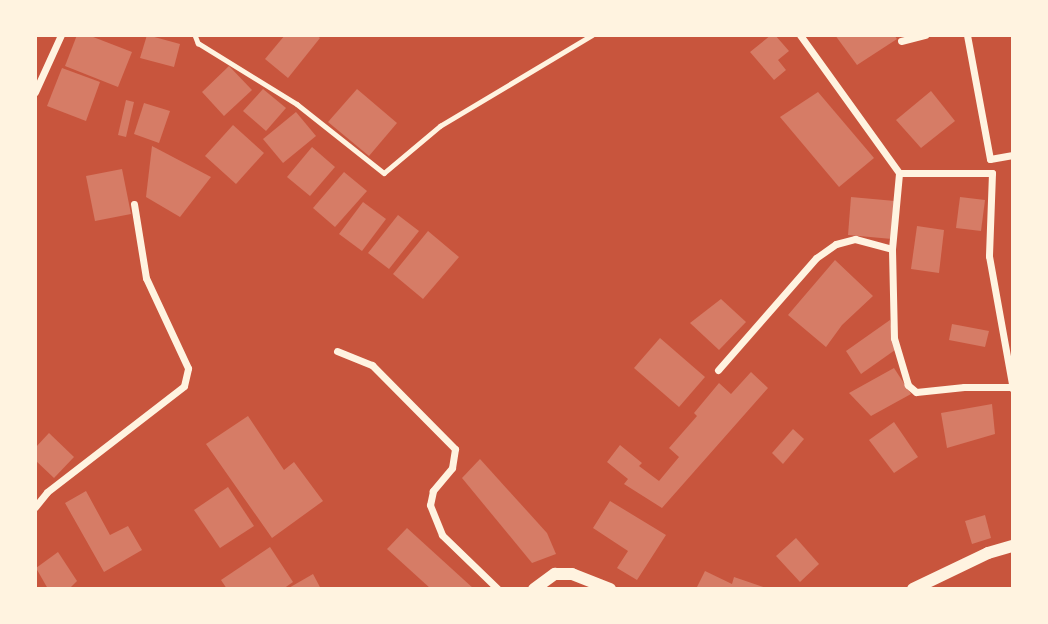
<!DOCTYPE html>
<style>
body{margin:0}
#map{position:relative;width:1048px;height:624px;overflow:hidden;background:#c8553d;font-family:"Open Sans",sans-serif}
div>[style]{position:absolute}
.building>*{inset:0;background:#d67c66}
.path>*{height:4.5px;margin:-2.25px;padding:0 2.25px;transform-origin:2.25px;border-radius:2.25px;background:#fff3e0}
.minor>*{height:7px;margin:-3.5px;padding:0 3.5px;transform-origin:3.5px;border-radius:3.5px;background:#fff3e0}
.tertiary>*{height:12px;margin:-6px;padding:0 6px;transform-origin:6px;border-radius:6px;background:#fff3e0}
span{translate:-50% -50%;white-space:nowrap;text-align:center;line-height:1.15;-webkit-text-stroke:7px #fff3e0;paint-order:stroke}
.frame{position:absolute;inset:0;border:37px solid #fff3e0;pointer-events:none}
</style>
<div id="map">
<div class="building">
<i style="clip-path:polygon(77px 35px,88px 35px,132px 52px,118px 87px,65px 66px)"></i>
<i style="clip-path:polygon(147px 35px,180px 44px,174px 67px,140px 58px)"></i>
<i style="clip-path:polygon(285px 35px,316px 35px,320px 38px,288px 78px,265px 59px)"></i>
<i style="clip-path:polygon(771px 35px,775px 35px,789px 51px,778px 60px,786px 70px,774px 80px,750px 52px)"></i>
<i style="clip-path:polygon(835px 35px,894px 35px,897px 39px,857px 65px)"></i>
<i style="clip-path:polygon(229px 66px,252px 90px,224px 116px,202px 92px)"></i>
<i style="clip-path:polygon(62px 68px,100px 82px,86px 121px,47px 106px)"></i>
<i style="clip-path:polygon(263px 89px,286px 108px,266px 131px,243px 111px)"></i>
<i style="clip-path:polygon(357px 89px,397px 123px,369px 156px,328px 122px)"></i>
<i style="clip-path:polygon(931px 91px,955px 121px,921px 148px,896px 120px)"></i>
<i style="clip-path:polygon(818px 92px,874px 158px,839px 187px,780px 117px)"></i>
<i style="clip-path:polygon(126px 100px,134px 102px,126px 137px,118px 135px)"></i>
<i style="clip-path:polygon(144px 103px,170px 111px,159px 143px,134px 134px)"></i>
<i style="clip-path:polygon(296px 112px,316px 136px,283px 163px,263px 139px)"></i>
<i style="clip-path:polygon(233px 125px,264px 153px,236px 184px,205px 156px)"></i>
<i style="clip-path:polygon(152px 146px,211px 177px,180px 217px,146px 197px)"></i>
<i style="clip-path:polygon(312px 147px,335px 167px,310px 196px,287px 177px)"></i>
<i style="clip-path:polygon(122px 169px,131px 214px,95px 221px,86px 176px)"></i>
<i style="clip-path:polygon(344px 172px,367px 191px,335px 227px,313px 208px)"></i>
<i style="clip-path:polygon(851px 197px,895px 201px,892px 239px,848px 235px)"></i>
<i style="clip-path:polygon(960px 197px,985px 200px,981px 231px,956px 228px)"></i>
<i style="clip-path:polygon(363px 202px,386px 219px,362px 251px,339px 234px)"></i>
<i style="clip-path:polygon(398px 215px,419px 231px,389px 269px,368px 253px)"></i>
<i style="clip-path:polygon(917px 226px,944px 230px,939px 273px,911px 269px)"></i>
<i style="clip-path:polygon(428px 231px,459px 257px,423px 299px,393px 274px)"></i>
<i style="clip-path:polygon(835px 260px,873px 296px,842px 325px,826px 347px,788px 315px)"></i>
<i style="clip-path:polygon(721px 299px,746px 322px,719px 350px,690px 323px)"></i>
<i style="clip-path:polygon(890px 320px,895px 350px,861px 374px,846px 351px)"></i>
<i style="clip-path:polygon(952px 324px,989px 331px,985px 347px,949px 340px)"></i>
<i style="clip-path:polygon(660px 338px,705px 377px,679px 407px,634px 368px)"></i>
<i style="clip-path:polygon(894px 368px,911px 394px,871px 416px,849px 393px)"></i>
<i style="clip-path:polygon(751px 372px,768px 388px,662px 508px,624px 484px,628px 479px,607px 462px,620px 445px,642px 463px,639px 466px,659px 481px,679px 457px,669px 448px,697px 416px,694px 413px,719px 383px,731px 394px)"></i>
<i style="clip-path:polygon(992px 404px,995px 434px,947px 448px,941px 413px)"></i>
<i style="clip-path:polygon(248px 416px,284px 470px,294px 462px,323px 501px,272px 538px,206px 444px)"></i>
<i style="clip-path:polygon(894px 422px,918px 457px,894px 473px,869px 440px)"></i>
<i style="clip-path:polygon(793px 429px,804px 439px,783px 464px,772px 453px)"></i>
<i style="clip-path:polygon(49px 433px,74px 457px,54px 478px,35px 460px,35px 448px)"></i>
<i style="clip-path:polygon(480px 459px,547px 533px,556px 554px,532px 563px,462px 478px)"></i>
<i style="clip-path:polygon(228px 487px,254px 526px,220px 548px,194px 510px)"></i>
<i style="clip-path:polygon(86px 491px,110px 535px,128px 526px,142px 550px,104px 572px,65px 503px)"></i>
<i style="clip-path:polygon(610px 501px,666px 535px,637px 580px,617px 568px,628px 551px,593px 528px)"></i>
<i style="clip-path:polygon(985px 515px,991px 538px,972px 544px,965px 521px)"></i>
<i style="clip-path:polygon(407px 528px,474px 589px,431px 589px,387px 549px)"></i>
<i style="clip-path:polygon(796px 538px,819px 564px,800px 582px,776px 556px)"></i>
<i style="clip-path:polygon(270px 547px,293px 582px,283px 589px,227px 589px,221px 580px)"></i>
<i style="clip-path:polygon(58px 552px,77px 581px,69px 589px,48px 589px,36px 568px)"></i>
<i style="clip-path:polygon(705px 571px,732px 584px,734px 577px,769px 589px,696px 589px)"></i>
<i style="clip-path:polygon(313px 574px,321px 589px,287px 589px)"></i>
</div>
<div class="path">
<i style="left:195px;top:35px;width:9px;rotate:69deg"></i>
<i style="left:198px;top:43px;width:116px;rotate:31.6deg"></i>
<i style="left:297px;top:104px;width:111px;rotate:38.4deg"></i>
<i style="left:384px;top:173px;width:73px;rotate:-40deg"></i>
<i style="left:440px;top:126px;width:177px;rotate:-30.9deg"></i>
</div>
<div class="minor">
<i style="left:800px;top:35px;width:170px;rotate:54.3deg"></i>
<i style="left:967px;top:35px;width:126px;rotate:79.5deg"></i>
<i style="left:990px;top:159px;width:23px;rotate:-10deg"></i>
<i style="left:901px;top:41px;width:25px;rotate:-14deg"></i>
<i style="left:35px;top:92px;width:63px;rotate:-65.5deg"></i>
<i style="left:337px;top:351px;width:38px;rotate:22deg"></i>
<i style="left:372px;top:365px;width:118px;rotate:45.3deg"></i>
<i style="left:455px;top:449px;width:19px;rotate:99deg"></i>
<i style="left:452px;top:468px;width:30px;rotate:130deg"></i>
<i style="left:433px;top:491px;width:14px;rotate:102deg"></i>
<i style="left:430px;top:505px;width:32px;rotate:68deg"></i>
<i style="left:442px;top:535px;width:78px;rotate:44deg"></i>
<i style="left:718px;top:370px;width:149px;rotate:-48.8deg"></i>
<i style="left:816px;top:258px;width:24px;rotate:-35deg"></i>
<i style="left:836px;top:244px;width:20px;rotate:-15deg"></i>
<i style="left:855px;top:239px;width:38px;rotate:15deg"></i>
<i style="left:1012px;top:387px;width:48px;rotate:180deg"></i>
<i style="left:964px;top:387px;width:48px;rotate:174.1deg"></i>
<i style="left:916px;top:392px;width:11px;rotate:-139deg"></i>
<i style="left:908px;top:385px;width:49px;rotate:-106.6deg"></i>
<i style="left:894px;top:338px;width:89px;rotate:-91.3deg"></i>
<i style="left:892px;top:249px;width:76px;rotate:-84.7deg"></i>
<i style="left:899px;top:173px;width:93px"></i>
<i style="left:992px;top:173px;width:83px;rotate:92.1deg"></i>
<i style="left:989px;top:256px;width:135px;rotate:79.8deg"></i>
<i style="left:35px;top:507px;width:19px;rotate:-51deg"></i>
<i style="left:47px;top:492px;width:173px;rotate:-37.7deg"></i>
<i style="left:184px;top:386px;width:18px;rotate:-77deg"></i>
<i style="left:188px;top:368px;width:99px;rotate:-115deg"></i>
<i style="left:146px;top:278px;width:75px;rotate:-99.2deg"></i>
</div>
<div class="tertiary">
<i style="left:534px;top:589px;width:26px;rotate:-36deg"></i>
<i style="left:555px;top:574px;width:17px"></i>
<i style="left:572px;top:574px;width:41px;rotate:21.5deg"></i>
<i style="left:913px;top:589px;width:83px;rotate:-25.6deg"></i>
<i style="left:988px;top:553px;width:26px;rotate:-16deg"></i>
</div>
<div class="frame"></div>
</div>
